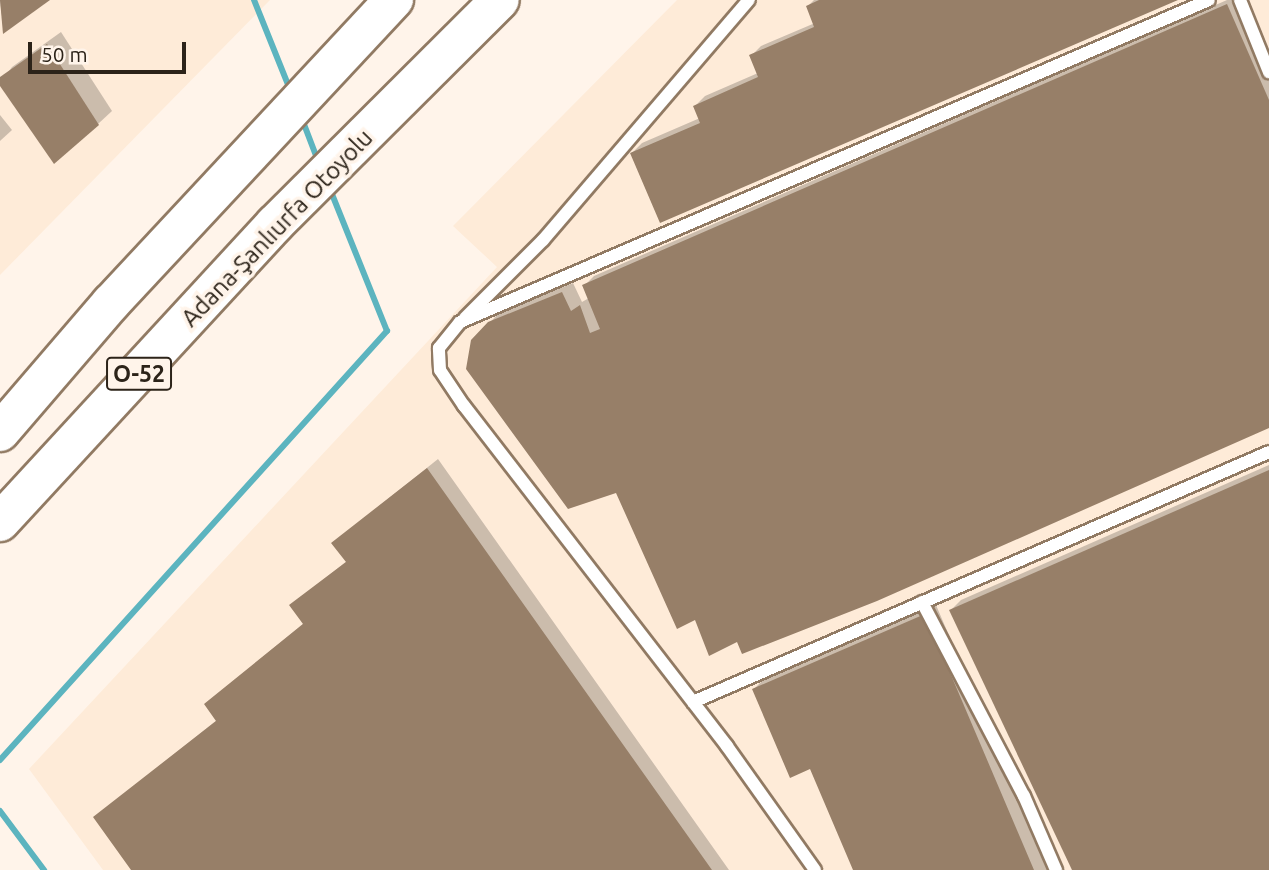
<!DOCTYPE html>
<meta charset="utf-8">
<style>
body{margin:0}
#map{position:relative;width:1269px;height:870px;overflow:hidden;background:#fff4ea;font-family:Ubuntu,sans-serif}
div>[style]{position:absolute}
.built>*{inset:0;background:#feebd8}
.shadow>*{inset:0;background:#0003}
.stream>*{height:6px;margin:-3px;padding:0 3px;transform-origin:3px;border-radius:3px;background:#5cb4bf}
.building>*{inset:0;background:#977f68}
.roads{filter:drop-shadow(2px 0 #917a63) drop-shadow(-2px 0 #917a63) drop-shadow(0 2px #917a63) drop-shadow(0 -2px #917a63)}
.service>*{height:12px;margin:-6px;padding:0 6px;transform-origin:6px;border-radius:6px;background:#fff}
.motorway>*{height:38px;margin:-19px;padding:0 19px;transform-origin:19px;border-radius:19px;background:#fff}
span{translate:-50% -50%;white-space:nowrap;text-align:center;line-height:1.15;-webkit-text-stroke:7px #fff4ea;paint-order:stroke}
.shield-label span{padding:2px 5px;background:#fff4ea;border:2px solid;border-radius:5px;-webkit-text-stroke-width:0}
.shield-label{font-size:23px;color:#2c2319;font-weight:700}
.street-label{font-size:24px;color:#2c2319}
.scale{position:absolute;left:28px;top:42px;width:158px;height:32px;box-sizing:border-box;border:4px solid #2c2319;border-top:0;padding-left:9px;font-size:21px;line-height:24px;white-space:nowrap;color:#2c2319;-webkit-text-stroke:5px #fff4ea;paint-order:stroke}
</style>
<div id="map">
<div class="built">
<i style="clip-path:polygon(0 0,270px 0,0 275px)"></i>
<i style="clip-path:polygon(677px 0,1269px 0,1269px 870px,103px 870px,29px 769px,497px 267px,453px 226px)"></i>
</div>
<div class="shadow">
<i style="clip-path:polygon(0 0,47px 0,4px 32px)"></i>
<i style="clip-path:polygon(814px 0,1173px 0,632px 153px,642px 143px,700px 118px,695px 106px,705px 96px,758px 73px,751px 56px,761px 46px,815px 23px,808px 6px)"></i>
<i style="clip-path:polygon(1227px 0,1239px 0,1269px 68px,1269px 427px,696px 618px,617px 491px,472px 341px,500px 312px,573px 283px,582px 302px,589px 298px,584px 286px,594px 276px)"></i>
<i style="clip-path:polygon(61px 32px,112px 111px,98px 124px,0 83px,12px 67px)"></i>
<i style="clip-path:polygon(0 115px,12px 130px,0 141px)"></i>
<i style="clip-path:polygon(438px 459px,729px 870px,133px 870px,95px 817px,217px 720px,206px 704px,304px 623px,291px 605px,347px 561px,333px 543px)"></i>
<i style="clip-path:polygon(1269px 465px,1269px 870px,1073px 870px,951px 610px,961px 600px)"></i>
<i style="clip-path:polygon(936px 605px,1049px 870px,855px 870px,811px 767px,754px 689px,764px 679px)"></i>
</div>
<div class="stream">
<i style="left:254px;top:0;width:99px;rotate:68.1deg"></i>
<i style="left:302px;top:119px;width:45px;rotate:69.1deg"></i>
<i style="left:0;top:760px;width:578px;rotate:-47.95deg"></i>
<i style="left:387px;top:331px;width:155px;rotate:-111.9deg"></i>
<i style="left:0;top:811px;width:74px;rotate:53.3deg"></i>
</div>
<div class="building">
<i style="clip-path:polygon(0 0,50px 0,3px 34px)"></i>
<i style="clip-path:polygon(819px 0,1178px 0,660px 223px,630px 153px,700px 123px,693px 106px,758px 77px,749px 55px,814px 27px,806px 6px)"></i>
<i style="clip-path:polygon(1227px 4px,1269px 100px,1269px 428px,877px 601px,742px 654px,737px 642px,709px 656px,695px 620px,677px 629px,616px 493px,568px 509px,466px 369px,471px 340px,488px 322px,562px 292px,571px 311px,580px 305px,590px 333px,600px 329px,582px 285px)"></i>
<i style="clip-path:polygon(47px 44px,99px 125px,54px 164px,0 86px,0 77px)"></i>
<i style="clip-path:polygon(427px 468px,712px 870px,131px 870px,93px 817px,216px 721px,204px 704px,303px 624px,289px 605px,346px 562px,331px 543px)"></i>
<i style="clip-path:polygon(1269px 470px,1269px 870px,1072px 870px,949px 610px)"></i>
<i style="clip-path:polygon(925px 614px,1034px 870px,853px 870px,810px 769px,790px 778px,752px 689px)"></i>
</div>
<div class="roads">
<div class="service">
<i style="left:1240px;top:0;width:78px;rotate:68.1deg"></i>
<i style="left:465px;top:318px;width:110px;rotate:-45deg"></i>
<i style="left:543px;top:240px;width:316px;rotate:-49.4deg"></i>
<i style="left:922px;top:602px;width:219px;rotate:62.3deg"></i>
<i style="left:1024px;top:796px;width:81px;rotate:66.6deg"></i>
<i style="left:693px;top:702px;width:628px;rotate:-23.46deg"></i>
<i style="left:815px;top:870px;width:152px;rotate:-125.4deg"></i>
<i style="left:727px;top:746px;width:430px;rotate:-127.7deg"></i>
<i style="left:464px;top:406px;width:43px;rotate:-123.7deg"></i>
<i style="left:440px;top:370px;width:22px;rotate:-93deg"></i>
<i style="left:439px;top:348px;width:33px;rotate:-51deg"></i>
<i style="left:460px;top:322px;width:815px;rotate:-23.26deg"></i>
</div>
<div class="motorway">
<i style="left:0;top:432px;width:170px;rotate:-49.3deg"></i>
<i style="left:111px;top:303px;width:415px;rotate:-47deg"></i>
<i style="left:0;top:522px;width:405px;rotate:-47.3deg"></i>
<i style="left:275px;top:224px;width:317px;rotate:-44.9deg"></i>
</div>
</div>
<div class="shield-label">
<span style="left:139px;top:374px">O-52</span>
</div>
<div class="street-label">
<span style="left:277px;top:228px;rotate:-46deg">Adana-Şanlıurfa Otoyolu</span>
</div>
<div class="scale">50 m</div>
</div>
